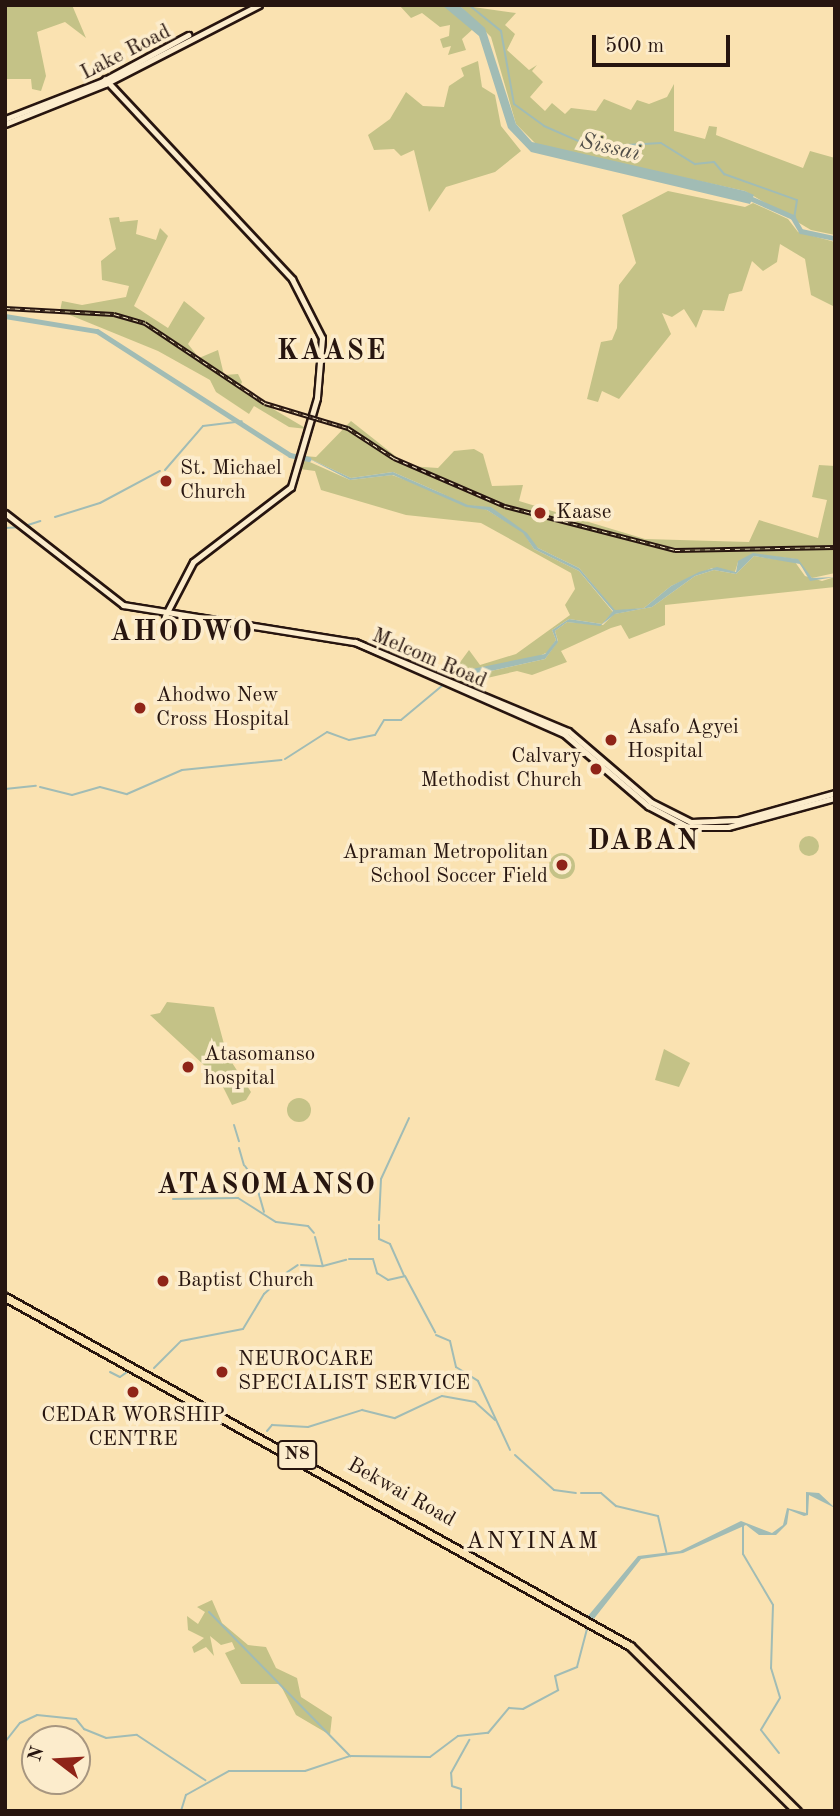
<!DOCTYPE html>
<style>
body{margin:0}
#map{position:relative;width:840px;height:1816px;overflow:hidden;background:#fae2b1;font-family:"Old Standard TT",serif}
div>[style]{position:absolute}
.green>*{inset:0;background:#c4c287}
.round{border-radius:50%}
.water>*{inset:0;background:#a1bcb5}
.stream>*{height:2px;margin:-1px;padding:0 1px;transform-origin:1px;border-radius:1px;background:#a1bcb5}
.river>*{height:4.5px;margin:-2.25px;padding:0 2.25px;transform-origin:2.25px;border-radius:2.25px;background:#a1bcb5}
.roads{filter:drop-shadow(2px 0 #27150f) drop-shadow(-2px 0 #27150f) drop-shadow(0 2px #27150f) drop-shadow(0 -2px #27150f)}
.secondary>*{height:5px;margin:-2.5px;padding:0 2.5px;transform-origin:2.5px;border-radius:2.5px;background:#fceccc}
.trunk>*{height:7px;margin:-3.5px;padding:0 3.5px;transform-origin:3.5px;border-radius:3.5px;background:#fae2b1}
.rail>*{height:4.5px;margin-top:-2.25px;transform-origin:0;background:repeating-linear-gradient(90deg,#fceccc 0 5px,#27150f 0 10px);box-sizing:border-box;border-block:2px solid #27150f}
.dots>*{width:19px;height:19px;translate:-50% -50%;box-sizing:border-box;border:4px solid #fceccc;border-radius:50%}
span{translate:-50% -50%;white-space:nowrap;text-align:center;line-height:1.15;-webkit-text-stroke:7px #fceccc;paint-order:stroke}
.shield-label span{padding:2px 5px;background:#fceccc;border:2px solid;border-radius:5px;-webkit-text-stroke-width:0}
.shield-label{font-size:19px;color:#27150f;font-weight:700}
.street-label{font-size:21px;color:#27150f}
.poi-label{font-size:21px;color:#27150f}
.left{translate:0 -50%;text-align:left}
.right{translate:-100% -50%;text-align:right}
.water-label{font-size:23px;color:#524f49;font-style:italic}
.quarter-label{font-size:24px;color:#27150f;letter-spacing:2px}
.district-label{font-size:28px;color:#27150f;font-weight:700;letter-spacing:2px}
.frame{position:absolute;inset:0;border:7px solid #27150f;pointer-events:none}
.north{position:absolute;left:21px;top:1725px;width:70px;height:70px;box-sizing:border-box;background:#fceccc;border:2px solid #a79680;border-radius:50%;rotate:287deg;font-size:19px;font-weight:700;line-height:28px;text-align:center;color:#27150f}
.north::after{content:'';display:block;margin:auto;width:24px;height:32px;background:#8f2418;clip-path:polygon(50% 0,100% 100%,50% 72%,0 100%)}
.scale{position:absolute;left:592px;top:35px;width:138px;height:32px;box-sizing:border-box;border:4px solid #27150f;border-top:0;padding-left:9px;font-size:21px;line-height:24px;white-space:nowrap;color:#27150f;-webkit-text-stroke:5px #fceccc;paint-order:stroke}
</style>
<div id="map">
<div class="green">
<i style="clip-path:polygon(5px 5px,72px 5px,86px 38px,65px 22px,37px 32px,46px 76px,41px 91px,32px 89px,31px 79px,5px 79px)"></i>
<i style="clip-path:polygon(399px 5px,442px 5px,458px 14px,473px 29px,462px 39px,466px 50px,448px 55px,451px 46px,443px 48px,440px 39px,449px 36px,450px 25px,440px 27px,422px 13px,411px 18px)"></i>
<i style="clip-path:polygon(459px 5px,516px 13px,505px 25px,515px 34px,507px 50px,529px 70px,537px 65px,532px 71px,543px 82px,530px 97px,545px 111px,552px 103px,565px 114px,571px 108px,596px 111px,604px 99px,631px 110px,637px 100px,649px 104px,667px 97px,674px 84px,674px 131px,705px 139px,709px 126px,717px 127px,716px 135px,803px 168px,810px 151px,835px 158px,835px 235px,811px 230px,745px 191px,538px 146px,516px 124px,491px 37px)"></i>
<i style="clip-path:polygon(478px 61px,482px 87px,495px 95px,501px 126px,521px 151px,495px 172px,446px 187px,429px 212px,414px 150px,401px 156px,394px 149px,374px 150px,368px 135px,390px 119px,406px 92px,423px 106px,444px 107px,449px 86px,464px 76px,461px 68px)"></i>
<i style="clip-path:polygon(668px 191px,745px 207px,753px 203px,788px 219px,798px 232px,835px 242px,835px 307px,811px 295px,805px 259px,780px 244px,777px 262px,763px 271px,752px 261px,742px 291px,729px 294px,724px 311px,703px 310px,696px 328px,684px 309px,672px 317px,662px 313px,671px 334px,619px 399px,602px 391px,598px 402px,587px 399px,601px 342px,612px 340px,617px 328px,619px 285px,636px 263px,622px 215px)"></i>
<i style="clip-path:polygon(119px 217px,120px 222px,138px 220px,136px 234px,156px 240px,160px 228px,168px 236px,134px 306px,168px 328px,184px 301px,205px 318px,188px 344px,199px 358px,218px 350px,224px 375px,238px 374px,242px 382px,239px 389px,307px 429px,289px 427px,254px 406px,249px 414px,216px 392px,210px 380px,158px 351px,60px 311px,62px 301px,82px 305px,126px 297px,129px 286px,102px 280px,101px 261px,116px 249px,109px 218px)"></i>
<i style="clip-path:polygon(351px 421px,408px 466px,438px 468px,454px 451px,474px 449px,483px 454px,492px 486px,523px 485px,519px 501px,645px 539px,749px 542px,759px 520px,818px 538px,827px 500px,812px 497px,819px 465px,835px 466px,835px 573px,812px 578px,795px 559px,755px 554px,738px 562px,735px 572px,712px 568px,671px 586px,644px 608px,615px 611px,579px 568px,538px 548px,492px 508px,468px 505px,393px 472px,351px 478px,304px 456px,316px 457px)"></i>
<i style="clip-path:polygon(303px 459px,350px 480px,392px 475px,487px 510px,523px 532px,534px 549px,579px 571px,613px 612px,602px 624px,569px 619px,552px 630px,556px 640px,548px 652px,535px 658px,450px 676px,469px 650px,480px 665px,516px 654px,570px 615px,565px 605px,575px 589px,571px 573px,481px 523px,406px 515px,321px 490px,315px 471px,300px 469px)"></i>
<i style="clip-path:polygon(754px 556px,795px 562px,805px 576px,822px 581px,835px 577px,835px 587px,665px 605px,665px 625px,629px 639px,621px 625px,611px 628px,561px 651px,567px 662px,532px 675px,517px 671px,487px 678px,479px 690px,455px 679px,545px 659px,558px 641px,555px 631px,567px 622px,603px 625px,614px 614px,652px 607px,695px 576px,714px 570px,736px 574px)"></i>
<i class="round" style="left:799px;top:836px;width:20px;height:20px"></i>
<i class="round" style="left:549px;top:853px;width:26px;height:26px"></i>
<i style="clip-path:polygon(167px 1002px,214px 1007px,227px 1055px,251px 1092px,246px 1100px,232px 1105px,219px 1079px,150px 1015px,160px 1013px)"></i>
<i style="clip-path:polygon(664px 1049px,690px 1063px,679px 1087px,655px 1080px)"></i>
<i class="round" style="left:287px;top:1098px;width:24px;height:24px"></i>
<i style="clip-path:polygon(212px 1600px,222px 1623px,248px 1645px,266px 1647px,276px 1668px,297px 1678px,301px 1697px,332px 1717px,330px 1735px,296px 1715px,280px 1684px,241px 1684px,225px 1653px,235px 1649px,232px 1642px,221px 1645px,210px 1636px,214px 1656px,206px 1647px,194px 1653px,192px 1647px,204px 1638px,188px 1630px,187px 1616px,198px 1624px,205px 1612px,197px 1607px)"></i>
</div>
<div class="water">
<i style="clip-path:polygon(442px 5px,459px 5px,485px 28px,516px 124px,532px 142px,745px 191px,754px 195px,750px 204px,531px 152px,508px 128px,479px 36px)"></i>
<i style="clip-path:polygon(304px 456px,351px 478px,393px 472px,468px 505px,491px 507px,527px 533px,538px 548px,579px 568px,615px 610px,644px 608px,671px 586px,699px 572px,717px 567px,736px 572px,738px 561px,753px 553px,798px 559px,812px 578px,835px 577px,810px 581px,800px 564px,754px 556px,736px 574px,714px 570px,695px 576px,652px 607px,615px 614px,600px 626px,567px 622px,555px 631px,558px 642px,545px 659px,455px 679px,462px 671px,545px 654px,556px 640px,552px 630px,569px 619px,602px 624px,613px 611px,579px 571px,534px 549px,523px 533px,487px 510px,466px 507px,393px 475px,350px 480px)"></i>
<i style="clip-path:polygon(806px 1492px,819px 1493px,835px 1508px,809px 1495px,808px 1515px,804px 1516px,789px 1510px,787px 1524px,776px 1535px,759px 1535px,746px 1525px,683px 1553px,641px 1559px,593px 1620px,588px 1616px,638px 1556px,680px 1551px,741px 1521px,772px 1533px,783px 1525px,787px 1508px,806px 1513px)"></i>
</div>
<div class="stream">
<i style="left:469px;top:5px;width:41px;rotate:39.1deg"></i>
<i style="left:501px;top:31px;width:74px;rotate:79.9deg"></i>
<i style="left:514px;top:104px;width:37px;rotate:36deg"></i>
<i style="left:544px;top:126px;width:52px;rotate:23.6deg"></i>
<i style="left:592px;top:147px;width:69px;rotate:-3.3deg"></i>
<i style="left:661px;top:143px;width:40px;rotate:32deg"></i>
<i style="left:695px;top:164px;width:19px;rotate:-6deg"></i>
<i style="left:714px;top:162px;width:16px;rotate:50deg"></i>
<i style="left:724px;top:174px;width:77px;rotate:19.6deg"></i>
<i style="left:797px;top:200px;width:20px;rotate:99deg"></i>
<i style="left:165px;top:470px;width:58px;rotate:-49.2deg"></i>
<i style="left:203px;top:426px;width:39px;rotate:-7deg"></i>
<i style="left:55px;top:517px;width:47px;rotate:-17.3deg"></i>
<i style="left:100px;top:503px;width:68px;rotate:-28.1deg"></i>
<i style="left:28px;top:525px;width:13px;rotate:-18deg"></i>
<i style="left:5px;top:528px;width:17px;rotate:-3deg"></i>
<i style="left:285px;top:759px;width:50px;rotate:-32.7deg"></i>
<i style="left:327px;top:732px;width:23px;rotate:20deg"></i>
<i style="left:349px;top:740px;width:26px;rotate:-11deg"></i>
<i style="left:375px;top:735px;width:17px;rotate:-59deg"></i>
<i style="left:384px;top:720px;width:17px"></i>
<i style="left:401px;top:720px;width:55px;rotate:-39.8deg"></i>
<i style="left:40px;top:787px;width:33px;rotate:14deg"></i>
<i style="left:72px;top:795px;width:29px;rotate:-16deg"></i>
<i style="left:100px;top:787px;width:28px;rotate:15deg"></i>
<i style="left:127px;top:794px;width:60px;rotate:-23.6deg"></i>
<i style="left:182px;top:770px;width:100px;rotate:-5.8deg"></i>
<i style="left:5px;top:789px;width:31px;rotate:-6deg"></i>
<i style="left:234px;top:1125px;width:17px;rotate:73deg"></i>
<i style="left:239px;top:1148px;width:18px;rotate:74deg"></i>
<i style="left:245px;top:1166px;width:19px;rotate:55deg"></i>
<i style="left:256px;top:1184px;width:29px;rotate:74deg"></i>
<i style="left:173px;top:1199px;width:65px;rotate:-0.9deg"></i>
<i style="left:238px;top:1198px;width:45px;rotate:32.3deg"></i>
<i style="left:276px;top:1222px;width:32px;rotate:7deg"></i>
<i style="left:308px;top:1226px;width:9px;rotate:49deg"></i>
<i style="left:379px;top:1220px;width:41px;rotate:-87.2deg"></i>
<i style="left:381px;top:1179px;width:67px;rotate:-65.3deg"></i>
<i style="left:379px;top:1225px;width:14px;rotate:90deg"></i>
<i style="left:379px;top:1239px;width:12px;rotate:24deg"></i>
<i style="left:390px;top:1244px;width:34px;rotate:66deg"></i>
<i style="left:315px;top:1237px;width:30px;rotate:75deg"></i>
<i style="left:323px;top:1266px;width:24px;rotate:-15deg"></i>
<i style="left:349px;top:1259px;width:24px"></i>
<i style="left:373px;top:1259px;width:15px;rotate:74deg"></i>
<i style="left:377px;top:1273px;width:13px;rotate:32deg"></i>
<i style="left:388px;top:1280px;width:17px;rotate:-13deg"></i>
<i style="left:405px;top:1276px;width:64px;rotate:61.8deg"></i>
<i style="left:301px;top:1265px;width:22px;rotate:3deg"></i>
<i style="left:286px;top:1273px;width:14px;rotate:-34deg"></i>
<i style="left:436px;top:1335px;width:15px;rotate:23deg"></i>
<i style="left:450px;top:1341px;width:27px;rotate:77deg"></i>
<i style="left:456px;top:1367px;width:26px;rotate:32deg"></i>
<i style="left:478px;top:1381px;width:76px;rotate:65.1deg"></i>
<i style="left:154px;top:1368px;width:38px;rotate:-45deg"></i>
<i style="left:181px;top:1341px;width:63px;rotate:-11deg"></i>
<i style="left:243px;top:1329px;width:41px;rotate:-59deg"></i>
<i style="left:264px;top:1294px;width:25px;rotate:-42deg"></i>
<i style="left:110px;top:1372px;width:11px;rotate:27deg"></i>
<i style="left:120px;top:1377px;width:12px;rotate:-35deg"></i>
<i style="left:267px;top:1431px;width:8px;rotate:-50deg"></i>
<i style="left:272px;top:1425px;width:36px;rotate:3deg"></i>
<i style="left:308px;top:1427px;width:57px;rotate:-17.5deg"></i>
<i style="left:362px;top:1410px;width:34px;rotate:14deg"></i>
<i style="left:395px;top:1418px;width:52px;rotate:-25.1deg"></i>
<i style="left:442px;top:1396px;width:34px;rotate:10deg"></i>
<i style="left:475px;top:1402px;width:27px;rotate:42deg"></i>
<i style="left:515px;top:1455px;width:52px;rotate:41.9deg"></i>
<i style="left:554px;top:1490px;width:22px;rotate:8deg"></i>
<i style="left:581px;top:1493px;width:20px"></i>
<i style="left:601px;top:1493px;width:20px;rotate:41deg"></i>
<i style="left:616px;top:1506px;width:43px;rotate:13.4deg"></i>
<i style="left:658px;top:1516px;width:37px;rotate:77deg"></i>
<i style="left:743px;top:1525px;width:29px;rotate:90deg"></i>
<i style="left:743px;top:1554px;width:59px;rotate:59.5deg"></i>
<i style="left:773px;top:1605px;width:63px;rotate:91.8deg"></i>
<i style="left:771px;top:1668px;width:31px;rotate:73deg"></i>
<i style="left:780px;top:1698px;width:37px;rotate:121deg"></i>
<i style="left:761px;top:1730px;width:29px;rotate:52deg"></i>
<i style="left:209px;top:1612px;width:202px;rotate:45.6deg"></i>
<i style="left:5px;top:1742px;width:24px;rotate:-52deg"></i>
<i style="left:20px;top:1723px;width:19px;rotate:-25deg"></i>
<i style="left:37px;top:1715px;width:39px;rotate:6deg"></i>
<i style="left:76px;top:1719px;width:13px;rotate:51deg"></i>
<i style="left:84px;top:1729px;width:24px;rotate:22deg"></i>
<i style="left:106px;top:1738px;width:31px;rotate:-6deg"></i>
<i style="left:137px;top:1735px;width:82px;rotate:33.5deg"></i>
<i style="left:181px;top:1811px;width:17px;rotate:-73deg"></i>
<i style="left:186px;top:1795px;width:49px;rotate:-29.2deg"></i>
<i style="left:229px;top:1771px;width:76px"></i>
<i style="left:305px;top:1771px;width:47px;rotate:-18.4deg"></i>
<i style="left:350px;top:1756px;width:80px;rotate:0.7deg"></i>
<i style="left:430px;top:1757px;width:35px;rotate:-37deg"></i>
<i style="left:458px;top:1736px;width:30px;rotate:-6deg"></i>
<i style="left:488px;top:1733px;width:33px;rotate:-50deg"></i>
<i style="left:509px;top:1708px;width:14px;rotate:4deg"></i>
<i style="left:523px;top:1709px;width:40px;rotate:-28deg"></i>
<i style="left:558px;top:1690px;width:14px;rotate:-102deg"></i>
<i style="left:555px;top:1676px;width:24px;rotate:-22deg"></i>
<i style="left:577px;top:1667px;width:43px;rotate:-75.3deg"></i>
<i style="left:461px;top:1811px;width:22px;rotate:-90deg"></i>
<i style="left:461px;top:1789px;width:9px;rotate:-162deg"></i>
<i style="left:452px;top:1786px;width:13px;rotate:-94deg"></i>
<i style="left:451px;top:1773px;width:38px;rotate:-61deg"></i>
</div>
<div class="river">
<i style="left:750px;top:198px;width:47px;rotate:23.8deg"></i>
<i style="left:793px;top:217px;width:16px;rotate:60deg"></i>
<i style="left:801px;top:231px;width:35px;rotate:12deg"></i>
<i style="left:5px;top:316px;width:93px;rotate:9.3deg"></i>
<i style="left:97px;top:331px;width:229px;rotate:32.7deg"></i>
<i style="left:290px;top:455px;width:19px;rotate:12deg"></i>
</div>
<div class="roads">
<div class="secondary">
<i style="left:105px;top:79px;width:274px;rotate:46.9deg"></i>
<i style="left:292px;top:279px;width:66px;rotate:63deg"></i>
<i style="left:322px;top:338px;width:60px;rotate:94.8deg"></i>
<i style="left:317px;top:398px;width:93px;rotate:106.3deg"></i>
<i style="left:291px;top:487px;width:123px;rotate:142.6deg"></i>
<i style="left:193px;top:562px;width:61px;rotate:117.4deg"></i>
<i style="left:5px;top:119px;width:105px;rotate:-21.2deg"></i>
<i style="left:103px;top:81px;width:97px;rotate:-28.4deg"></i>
<i style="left:5px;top:124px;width:108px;rotate:-21.8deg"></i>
<i style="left:105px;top:84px;width:173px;rotate:-27.2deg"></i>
<i style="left:5px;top:513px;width:150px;rotate:37.9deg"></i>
<i style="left:123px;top:605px;width:235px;rotate:9.1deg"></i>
<i style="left:355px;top:642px;width:228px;rotate:23.8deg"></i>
<i style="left:564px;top:734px;width:111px;rotate:40.6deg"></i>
<i style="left:648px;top:806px;width:45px;rotate:27.7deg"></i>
<i style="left:688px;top:827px;width:40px"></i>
<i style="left:728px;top:827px;width:111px;rotate:-15.2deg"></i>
<i style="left:355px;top:642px;width:231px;rotate:22.7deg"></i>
<i style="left:568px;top:731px;width:109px;rotate:40.5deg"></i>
<i style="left:651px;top:802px;width:45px;rotate:26.6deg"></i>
<i style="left:691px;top:822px;width:48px;rotate:-2.4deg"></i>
<i style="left:739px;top:820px;width:100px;rotate:-15.7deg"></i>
</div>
<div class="trunk">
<i style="left:5px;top:1297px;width:716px;rotate:29.18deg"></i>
<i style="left:630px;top:1646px;width:235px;rotate:44.7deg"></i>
</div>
</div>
<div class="rail">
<i style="left:5px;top:308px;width:109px;rotate:3.2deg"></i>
<i style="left:114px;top:314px;width:32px;rotate:16deg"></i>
<i style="left:145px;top:323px;width:144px;rotate:33.7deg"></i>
<i style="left:265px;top:403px;width:87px;rotate:16.8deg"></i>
<i style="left:348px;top:428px;width:55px;rotate:33.1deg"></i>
<i style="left:394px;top:458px;width:121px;rotate:23.4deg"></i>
<i style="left:505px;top:506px;width:176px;rotate:14.5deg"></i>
<i style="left:675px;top:550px;width:160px;rotate:-1.1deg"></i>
</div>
<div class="dots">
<i style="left:166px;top:481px;background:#8f2418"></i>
<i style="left:540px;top:513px;background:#8f2418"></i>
<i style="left:140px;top:708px;background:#8f2418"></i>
<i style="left:611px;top:740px;background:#8f2418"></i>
<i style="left:596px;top:769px;background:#8f2418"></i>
<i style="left:562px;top:865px;background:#8f2418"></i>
<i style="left:188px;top:1067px;background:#8f2418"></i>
<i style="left:163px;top:1281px;background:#8f2418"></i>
<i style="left:222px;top:1372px;background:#8f2418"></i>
<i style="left:133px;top:1392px;background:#8f2418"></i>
</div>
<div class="shield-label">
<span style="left:297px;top:1455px">N8</span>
</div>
<div class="street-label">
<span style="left:126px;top:53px;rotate:-27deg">Lake Road</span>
<span style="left:429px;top:659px;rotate:23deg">Melcom Road</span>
<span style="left:401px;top:1493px;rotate:29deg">Bekwai Road</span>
</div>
<div class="poi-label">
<span class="left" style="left:180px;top:481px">St. Michael<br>Church</span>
<span class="left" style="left:556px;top:513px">Kaase</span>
<span class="left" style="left:156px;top:708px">Ahodwo New<br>Cross Hospital</span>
<span class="left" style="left:627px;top:740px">Asafo Agyei<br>Hospital</span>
<span class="right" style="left:582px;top:769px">Calvary<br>Methodist Church</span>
<span class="right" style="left:548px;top:865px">Apraman Metropolitan<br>School Soccer Field</span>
<span class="left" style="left:204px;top:1067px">Atasomanso<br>hospital</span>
<span class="left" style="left:177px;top:1281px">Baptist Church</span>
<span class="left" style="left:238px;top:1372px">NEUROCARE<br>SPECIALIST SERVICE</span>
<span style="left:133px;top:1428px">CEDAR WORSHIP<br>CENTRE</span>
</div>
<div class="water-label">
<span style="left:610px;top:148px;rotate:13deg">Sissai</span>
</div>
<div class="quarter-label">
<span style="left:533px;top:1543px">ANYINAM</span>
</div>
<div class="district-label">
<span style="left:332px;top:352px">KAASE</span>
<span style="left:182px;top:633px">AHODWO</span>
<span style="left:644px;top:842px">DABAN</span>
<span style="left:267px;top:1186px">ATASOMANSO</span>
</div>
<div class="frame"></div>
<div class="north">N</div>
<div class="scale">500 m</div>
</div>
